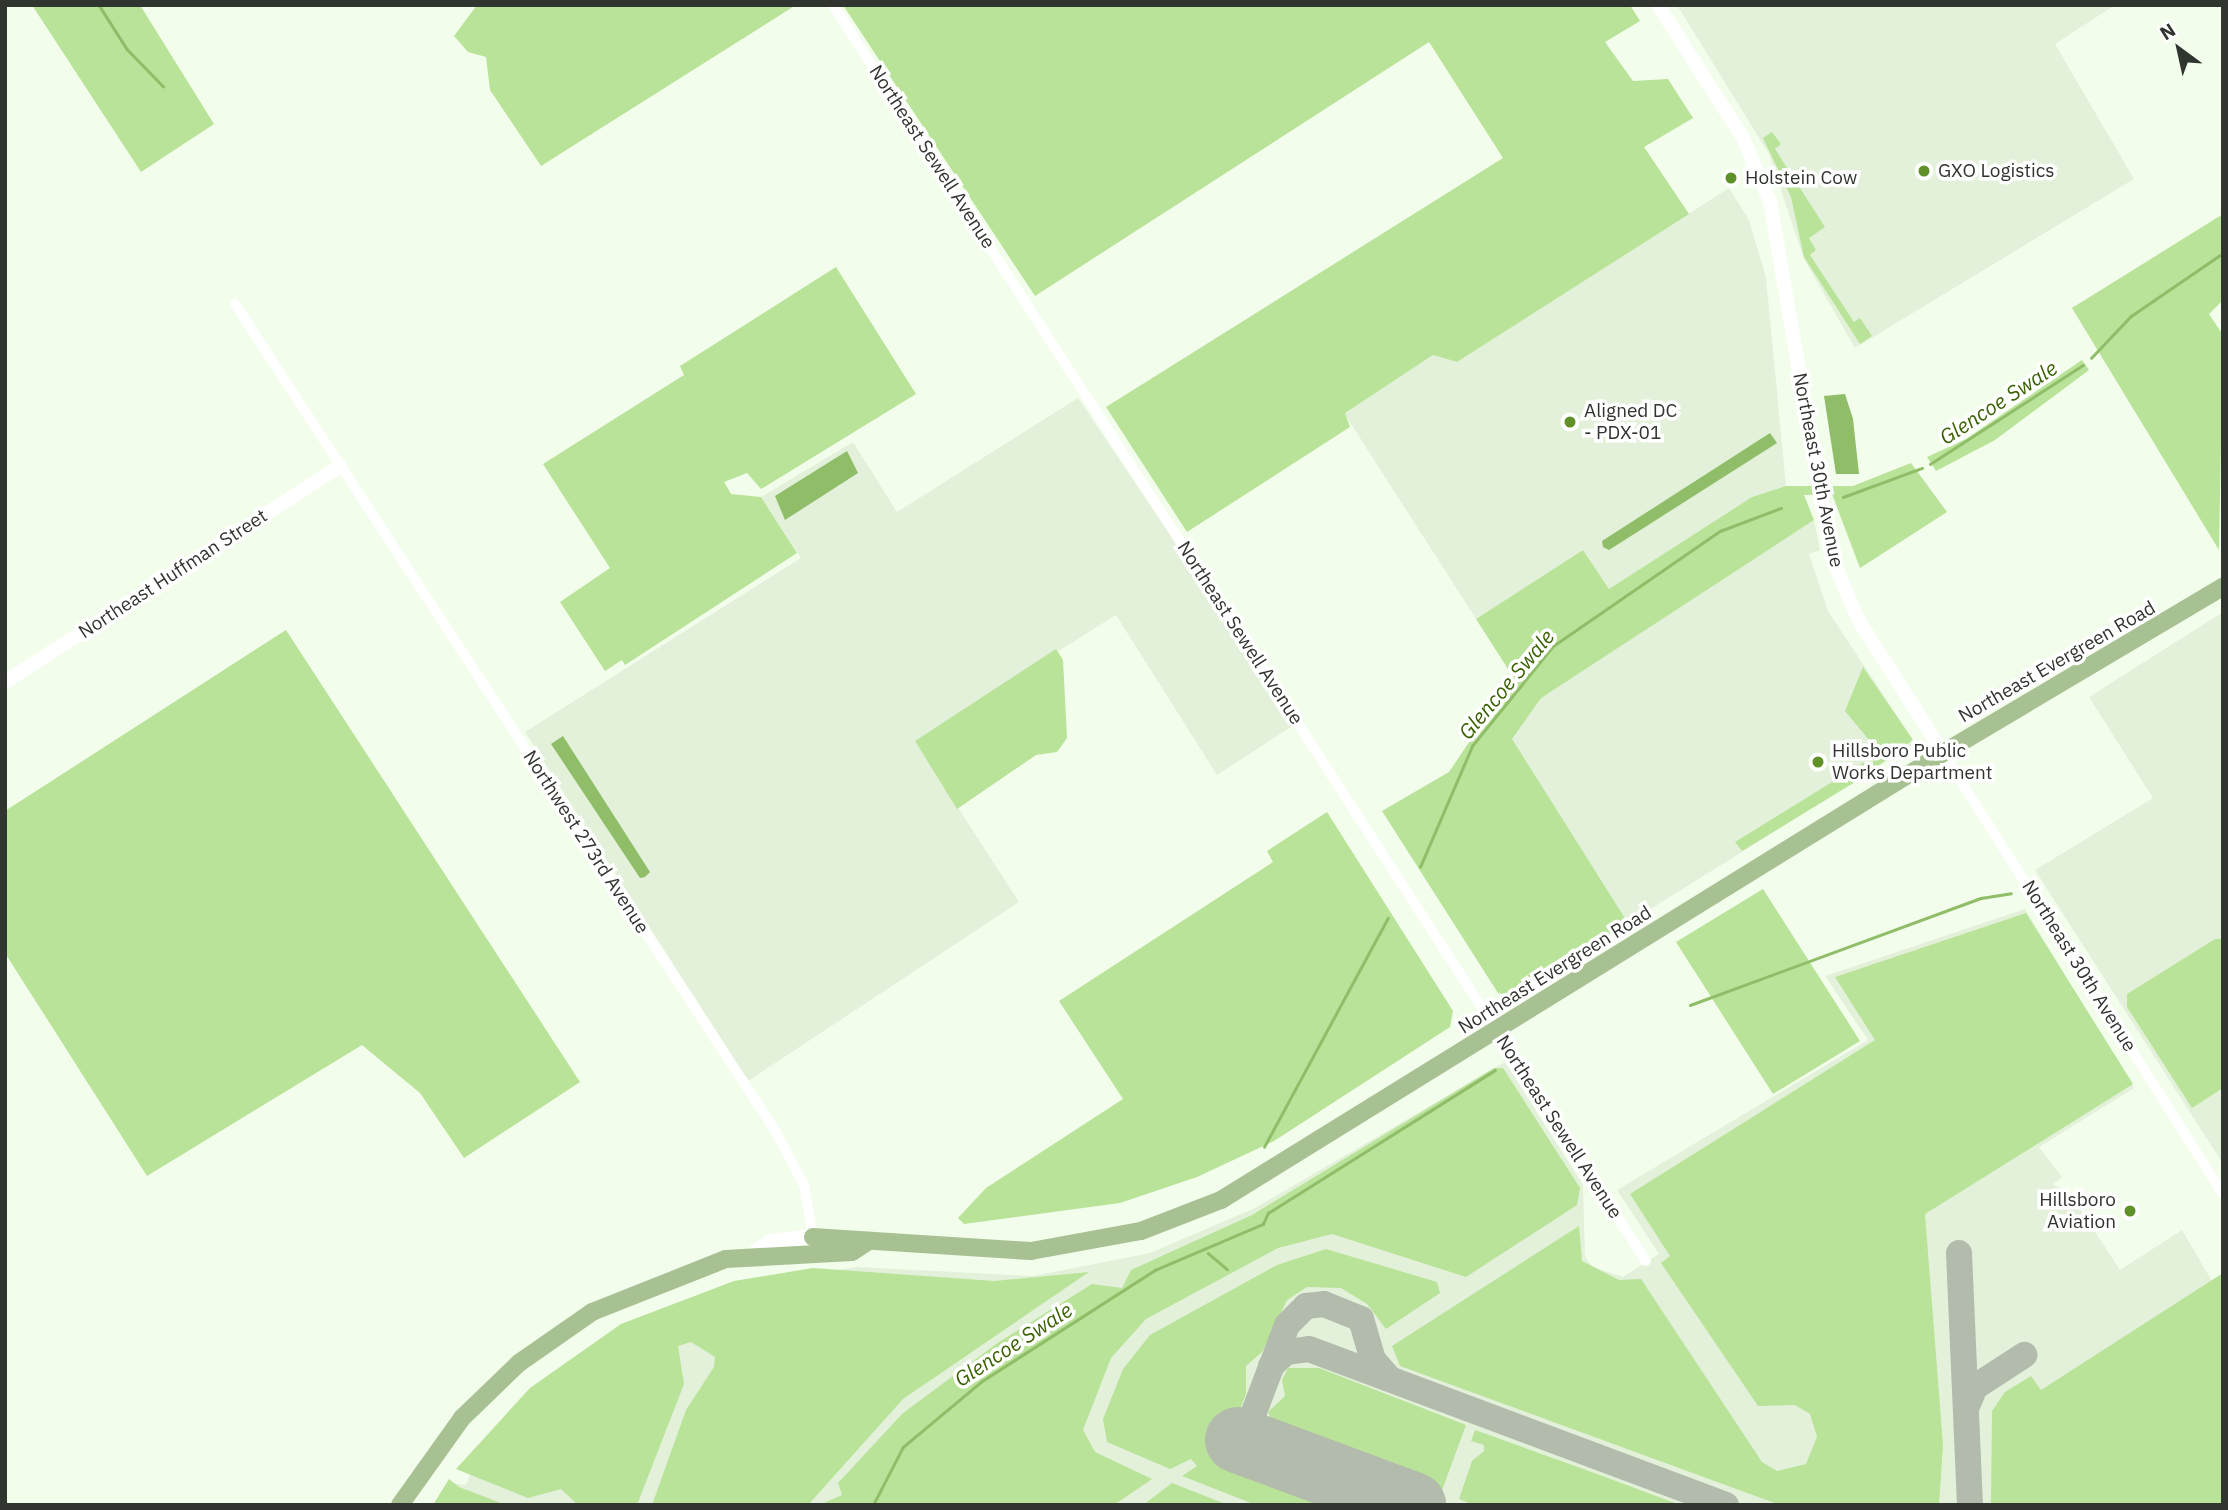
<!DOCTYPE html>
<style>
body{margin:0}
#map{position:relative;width:2228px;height:1510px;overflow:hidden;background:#f3fdeb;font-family:"IBM Plex Sans",sans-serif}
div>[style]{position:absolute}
.built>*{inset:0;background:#e3f1da}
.green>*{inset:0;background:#b9e398}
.water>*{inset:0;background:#8fbd68}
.stream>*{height:2.5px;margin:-1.25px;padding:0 1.25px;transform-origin:1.25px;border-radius:1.25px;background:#8fbd68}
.taxiway>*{height:26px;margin:-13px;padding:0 13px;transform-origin:13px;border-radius:13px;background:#b3bbad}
.runway>*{height:66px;margin:-33px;padding:0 33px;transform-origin:33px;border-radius:33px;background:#b3bbad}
.minor>*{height:10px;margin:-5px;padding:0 5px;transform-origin:5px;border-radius:5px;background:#fff}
.tertiary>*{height:14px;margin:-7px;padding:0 7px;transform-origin:7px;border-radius:7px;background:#fff}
.secondary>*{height:16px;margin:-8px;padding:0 8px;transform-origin:8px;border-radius:8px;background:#fff}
.primary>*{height:18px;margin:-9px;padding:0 9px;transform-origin:9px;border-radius:9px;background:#a8c192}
.dots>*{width:19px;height:19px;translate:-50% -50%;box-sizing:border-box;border:4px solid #fff;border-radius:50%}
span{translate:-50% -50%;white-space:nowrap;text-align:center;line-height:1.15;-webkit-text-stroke:7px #fff;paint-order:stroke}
.street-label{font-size:19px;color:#31352f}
.poi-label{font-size:19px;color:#31352f}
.left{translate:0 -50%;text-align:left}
.right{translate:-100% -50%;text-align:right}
.water-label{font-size:21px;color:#396102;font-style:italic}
.frame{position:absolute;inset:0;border:7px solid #31352f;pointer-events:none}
.north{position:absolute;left:2144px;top:14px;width:70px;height:70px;-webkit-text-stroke:5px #fff;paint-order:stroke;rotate:327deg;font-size:19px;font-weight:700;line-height:28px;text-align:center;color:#31352f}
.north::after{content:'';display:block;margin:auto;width:24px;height:32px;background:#31352f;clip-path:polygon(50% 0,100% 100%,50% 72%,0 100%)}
</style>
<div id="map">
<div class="built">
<i style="clip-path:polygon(1677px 5px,2115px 5px,2055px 44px,2134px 179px,1855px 348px,1804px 259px,1769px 154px)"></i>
<i style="clip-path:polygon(1729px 188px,1749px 220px,1766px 277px,1786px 486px,1752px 497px,1609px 589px,1583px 550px,1476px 619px,1344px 413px,1433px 355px,1457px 362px)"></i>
<i style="clip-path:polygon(1078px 398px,1297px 723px,1217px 775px,1116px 615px,915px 741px,1019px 902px,748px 1081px,525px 732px,801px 558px,761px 497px,853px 442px,897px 512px)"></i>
<i style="clip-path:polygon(1814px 520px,1820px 550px,1809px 554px,1828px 611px,1913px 740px,1910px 747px,1628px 923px,1511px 739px,1541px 697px)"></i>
<i style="clip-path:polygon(2223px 612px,2223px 1164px,2035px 870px,2153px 798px,2089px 697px)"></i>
<i style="clip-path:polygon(2025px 909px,2134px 1088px,2039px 1147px,2062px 1177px,2053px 1184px,2070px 1194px,2120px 1270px,2182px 1230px,2212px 1281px,2223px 1275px,2223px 1505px,439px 1505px,453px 1483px,466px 1485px,481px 1447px,814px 1273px,857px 1267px,1033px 1276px,1150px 1253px,1255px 1208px,1505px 1062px,1583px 1185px,1585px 1257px,1593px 1267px,1623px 1277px,1659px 1254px,1617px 1190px,1868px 1040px,1825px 976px)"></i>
</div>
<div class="green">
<i style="clip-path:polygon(32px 5px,140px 5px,214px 124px,141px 172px)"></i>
<i style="clip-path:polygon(477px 5px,796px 5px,541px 166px,490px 90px,486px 57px,468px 52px,454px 36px)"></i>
<i style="clip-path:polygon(843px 5px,1630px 5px,1640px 21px,1605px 42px,1633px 81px,1668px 79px,1693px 118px,1644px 147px,1689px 214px,1457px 362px,1433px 355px,1345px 413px,1350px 427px,1187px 532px,1106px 407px,1503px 158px,1429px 42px,1035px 296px)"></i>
<i style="clip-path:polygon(1772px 132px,1781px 144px,1775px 149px,1825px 227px,1809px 238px,1816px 250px,1810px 255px,1854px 322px,1860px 318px,1872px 336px,1860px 344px,1804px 257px,1791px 197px,1763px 138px)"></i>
<i style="clip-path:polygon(2223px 214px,2223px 300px,2209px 314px,2223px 335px,2219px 550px,2072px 308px)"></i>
<i style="clip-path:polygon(836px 267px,916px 394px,761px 489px,747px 473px,724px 482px,731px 494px,761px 497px,797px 553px,625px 665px,622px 660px,605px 671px,560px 602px,610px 568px,543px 464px,684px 375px,680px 366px)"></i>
<i style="clip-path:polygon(2082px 360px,2089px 370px,1995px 440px,1936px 471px,1927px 457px,1966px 439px)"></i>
<i style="clip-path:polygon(1911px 463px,1947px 512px,1860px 568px,1832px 494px,1804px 495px,1814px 520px,1541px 698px,1512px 739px,1628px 923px,1508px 995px,1498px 993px,1382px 811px,1449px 772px,1517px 671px,1508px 669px,1476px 619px,1583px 550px,1609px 589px,1752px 497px,1786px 486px,1853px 486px)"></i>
<i style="clip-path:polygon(286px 630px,580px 1082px,464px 1158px,420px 1093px,362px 1045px,147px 1176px,5px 953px,5px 811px)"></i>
<i style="clip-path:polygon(1056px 649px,1063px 660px,1067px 738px,1057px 752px,1036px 755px,957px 809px,915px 741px)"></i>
<i style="clip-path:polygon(1863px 667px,1913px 740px,1875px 768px,1867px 756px,1874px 746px,1845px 711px)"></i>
<i style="clip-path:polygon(1866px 761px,1873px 771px,1742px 851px,1735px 842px)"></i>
<i style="clip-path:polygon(1327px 812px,1453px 1011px,1450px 1027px,1274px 1141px,1197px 1177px,1120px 1203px,964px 1224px,958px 1218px,986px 1188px,1123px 1099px,1059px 1001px,1273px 862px,1267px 851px)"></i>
<i style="clip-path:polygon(1763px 889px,1860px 1041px,1773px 1094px,1676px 942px)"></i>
<i style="clip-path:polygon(2026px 913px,2133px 1084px,1925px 1214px,1943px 1445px,1939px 1505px,1780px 1505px,1400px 1366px,1392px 1346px,1579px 1226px,1582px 1261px,1619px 1280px,1641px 1279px,1762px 1462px,1777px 1471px,1806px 1464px,1817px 1437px,1810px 1414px,1795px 1405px,1758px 1406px,1661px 1263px,1670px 1256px,1630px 1194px,1875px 1040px,1835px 977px)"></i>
<i style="clip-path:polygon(2215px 939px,2223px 939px,2223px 1088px,2192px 1108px,2127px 1007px,2127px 994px)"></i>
<i style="clip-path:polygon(1494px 1068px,1503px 1068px,1580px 1188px,1577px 1205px,1466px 1277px,1332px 1234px,1278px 1248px,1146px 1319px,1111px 1358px,1083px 1430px,1095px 1452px,1152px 1479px,1114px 1505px,819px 1505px,842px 1495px,838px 1483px,903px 1413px,999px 1342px,1092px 1284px,1122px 1288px,1131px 1270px,1252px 1215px)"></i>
<i style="clip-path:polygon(1326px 1249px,1437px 1282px,1440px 1293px,1386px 1329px,1367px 1304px,1341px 1288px,1307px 1287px,1287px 1300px,1262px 1352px,1246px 1366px,1246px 1394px,1222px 1455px,1348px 1505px,1256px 1505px,1182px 1476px,1197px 1466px,1191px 1459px,1170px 1469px,1107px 1442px,1103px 1419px,1123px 1369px,1150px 1335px,1277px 1265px)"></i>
<i style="clip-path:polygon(813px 1268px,994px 1281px,1089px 1272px,903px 1399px,808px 1505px,652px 1505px,686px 1410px,714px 1367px,715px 1357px,691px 1342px,678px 1346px,684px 1384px,637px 1505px,578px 1505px,561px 1489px,528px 1498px,456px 1469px,530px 1388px,621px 1324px,734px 1281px)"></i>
<i style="clip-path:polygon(2223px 1273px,2223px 1505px,1991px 1505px,1992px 1411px,2005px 1392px,2031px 1376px,2041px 1390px)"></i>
<i style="clip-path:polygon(1288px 1368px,1319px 1368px,1466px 1425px,1441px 1493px,1296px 1439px,1285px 1424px,1272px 1421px,1268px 1412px,1285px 1396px,1282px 1380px)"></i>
<i style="clip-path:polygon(1475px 1430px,1600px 1475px,1680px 1505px,1474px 1505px,1459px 1499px,1472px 1461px,1484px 1451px,1484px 1445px,1471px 1441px)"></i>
<i style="clip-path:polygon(449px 1479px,459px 1487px,506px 1505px,433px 1505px)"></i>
<i style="clip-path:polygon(1172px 1483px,1228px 1505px,1143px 1505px)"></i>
</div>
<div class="water">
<i style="clip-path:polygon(1845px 394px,1853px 419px,1859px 474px,1836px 474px,1824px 396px)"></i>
<i style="clip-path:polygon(1770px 433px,1777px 443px,1609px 550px,1603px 547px,1602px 541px)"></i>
<i style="clip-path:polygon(847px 451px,858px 473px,785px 520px,775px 496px)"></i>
<i style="clip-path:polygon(563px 736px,650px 872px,645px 877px,640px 878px,551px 744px)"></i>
</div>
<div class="stream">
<i style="left:99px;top:5px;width:52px;rotate:57.5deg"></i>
<i style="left:127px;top:49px;width:52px;rotate:45.8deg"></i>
<i style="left:2091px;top:358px;width:58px;rotate:-46.4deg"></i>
<i style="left:2131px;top:316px;width:112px;rotate:-34.4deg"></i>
<i style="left:1930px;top:464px;width:182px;rotate:-32.9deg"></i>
<i style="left:1843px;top:497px;width:84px;rotate:-20.2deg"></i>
<i style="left:1420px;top:867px;width:132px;rotate:-66.7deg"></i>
<i style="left:1472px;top:746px;width:129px;rotate:-51deg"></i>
<i style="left:1553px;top:646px;width:203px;rotate:-34.6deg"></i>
<i style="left:1720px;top:531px;width:65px;rotate:-20.7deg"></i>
<i style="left:1690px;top:1005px;width:310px;rotate:-20.2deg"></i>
<i style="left:1981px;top:898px;width:30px;rotate:-9deg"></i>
<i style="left:1264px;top:1147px;width:260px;rotate:-61.6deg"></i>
<i style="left:1208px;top:1253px;width:25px;rotate:40deg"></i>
<i style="left:873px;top:1505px;width:65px;rotate:-62.7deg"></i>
<i style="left:903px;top:1447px;width:103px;rotate:-39.9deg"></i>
<i style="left:982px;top:1381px;width:206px;rotate:-32.7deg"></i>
<i style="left:1155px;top:1270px;width:117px;rotate:-23.1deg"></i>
<i style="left:1263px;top:1224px;width:12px;rotate:-66deg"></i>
<i style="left:1268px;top:1213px;width:268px;rotate:-32.2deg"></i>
</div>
<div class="taxiway">
<i style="left:1959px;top:1253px;width:252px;rotate:87.5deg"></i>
<i style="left:1271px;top:1366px;width:21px;rotate:-43deg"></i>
<i style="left:1286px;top:1352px;width:23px;rotate:-7deg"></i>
<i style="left:1309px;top:1349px;width:445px;rotate:20.5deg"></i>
<i style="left:1967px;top:1406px;width:21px;rotate:-67deg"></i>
<i style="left:1975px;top:1387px;width:59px;rotate:-33.1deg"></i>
<i style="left:1243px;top:1441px;width:124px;rotate:-69.2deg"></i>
<i style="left:1287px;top:1325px;width:27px;rotate:-45deg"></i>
<i style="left:1306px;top:1306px;width:18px;rotate:-6deg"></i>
<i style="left:1324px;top:1304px;width:40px;rotate:22deg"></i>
<i style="left:1361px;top:1319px;width:43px;rotate:73.7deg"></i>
<i style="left:1373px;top:1360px;width:24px;rotate:48deg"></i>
</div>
<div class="runway">
<i style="left:1238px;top:1440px;width:187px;rotate:20.4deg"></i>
</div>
<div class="minor">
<i style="left:833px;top:5px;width:1496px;rotate:57.09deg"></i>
<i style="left:235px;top:304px;width:989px;rotate:56.84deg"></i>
<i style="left:776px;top:1132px;width:60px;rotate:62.2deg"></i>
<i style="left:804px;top:1185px;width:53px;rotate:80.2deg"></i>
<i style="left:1943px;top:753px;width:522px;rotate:57.59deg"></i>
</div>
<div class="tertiary">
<i style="left:1658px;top:5px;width:158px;rotate:57.4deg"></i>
<i style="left:1743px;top:138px;width:69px;rotate:67.1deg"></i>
<i style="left:1770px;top:202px;width:359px;rotate:80.2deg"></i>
<i style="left:1831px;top:556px;width:71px;rotate:66.7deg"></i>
<i style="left:1859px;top:621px;width:156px;rotate:57.5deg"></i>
<i style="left:5px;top:682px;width:399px;rotate:-32.8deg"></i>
</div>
<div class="secondary">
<i style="left:756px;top:1252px;width:18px;rotate:-34deg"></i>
<i style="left:771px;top:1242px;width:42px;rotate:-6.8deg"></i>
</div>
<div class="primary">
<i style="left:813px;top:1237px;width:218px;rotate:3.7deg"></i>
<i style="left:1031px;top:1251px;width:112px;rotate:-10.3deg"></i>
<i style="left:1141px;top:1231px;width:86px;rotate:-21.2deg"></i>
<i style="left:1221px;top:1200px;width:849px;rotate:-31.76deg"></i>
<i style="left:1943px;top:753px;width:326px;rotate:-30.7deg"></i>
<i style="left:400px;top:1505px;width:107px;rotate:-54.5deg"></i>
<i style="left:462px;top:1418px;width:79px;rotate:-44deg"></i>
<i style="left:519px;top:1363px;width:89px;rotate:-34.9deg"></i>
<i style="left:592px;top:1312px;width:144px;rotate:-21.6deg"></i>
<i style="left:726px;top:1259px;width:126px;rotate:-3.2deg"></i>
<i style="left:852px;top:1252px;width:17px;rotate:-33deg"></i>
</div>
<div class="dots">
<i style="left:1924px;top:171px;background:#5e9128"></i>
<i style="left:1731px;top:178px;background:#5e9128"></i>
<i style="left:1570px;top:422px;background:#5e9128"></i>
<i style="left:1818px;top:762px;background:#5e9128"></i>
<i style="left:2130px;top:1211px;background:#5e9128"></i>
</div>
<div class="street-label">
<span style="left:932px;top:157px;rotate:57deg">Northeast Sewell Avenue</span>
<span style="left:1818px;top:470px;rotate:79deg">Northeast 30th Avenue</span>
<span style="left:173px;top:574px;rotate:-33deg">Northeast Huffman Street</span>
<span style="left:1240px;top:633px;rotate:57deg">Northeast Sewell Avenue</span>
<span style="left:2057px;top:662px;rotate:-30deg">Northeast Evergreen Road</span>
<span style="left:586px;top:842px;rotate:57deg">Northwest 273rd Avenue</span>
<span style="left:2079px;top:966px;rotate:58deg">Northeast 30th Avenue</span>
<span style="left:1555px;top:970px;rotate:-32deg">Northeast Evergreen Road</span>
<span style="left:1559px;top:1127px;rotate:57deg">Northeast Sewell Avenue</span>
</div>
<div class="poi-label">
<span class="left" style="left:1938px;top:171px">GXO Logistics</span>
<span class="left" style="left:1745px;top:178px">Holstein Cow</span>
<span class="left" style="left:1584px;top:422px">Aligned DC<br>- PDX-01</span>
<span class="left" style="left:1832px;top:762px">Hillsboro Public<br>Works Department</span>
<span class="right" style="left:2116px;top:1211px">Hillsboro<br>Aviation</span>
</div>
<div class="water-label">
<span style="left:1998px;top:402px;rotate:-33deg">Glencoe Swale</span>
<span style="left:1506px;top:684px;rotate:-50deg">Glencoe Swale</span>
<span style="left:1013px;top:1344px;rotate:-33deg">Glencoe Swale</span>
</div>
<div class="frame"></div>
<div class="north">N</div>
</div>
